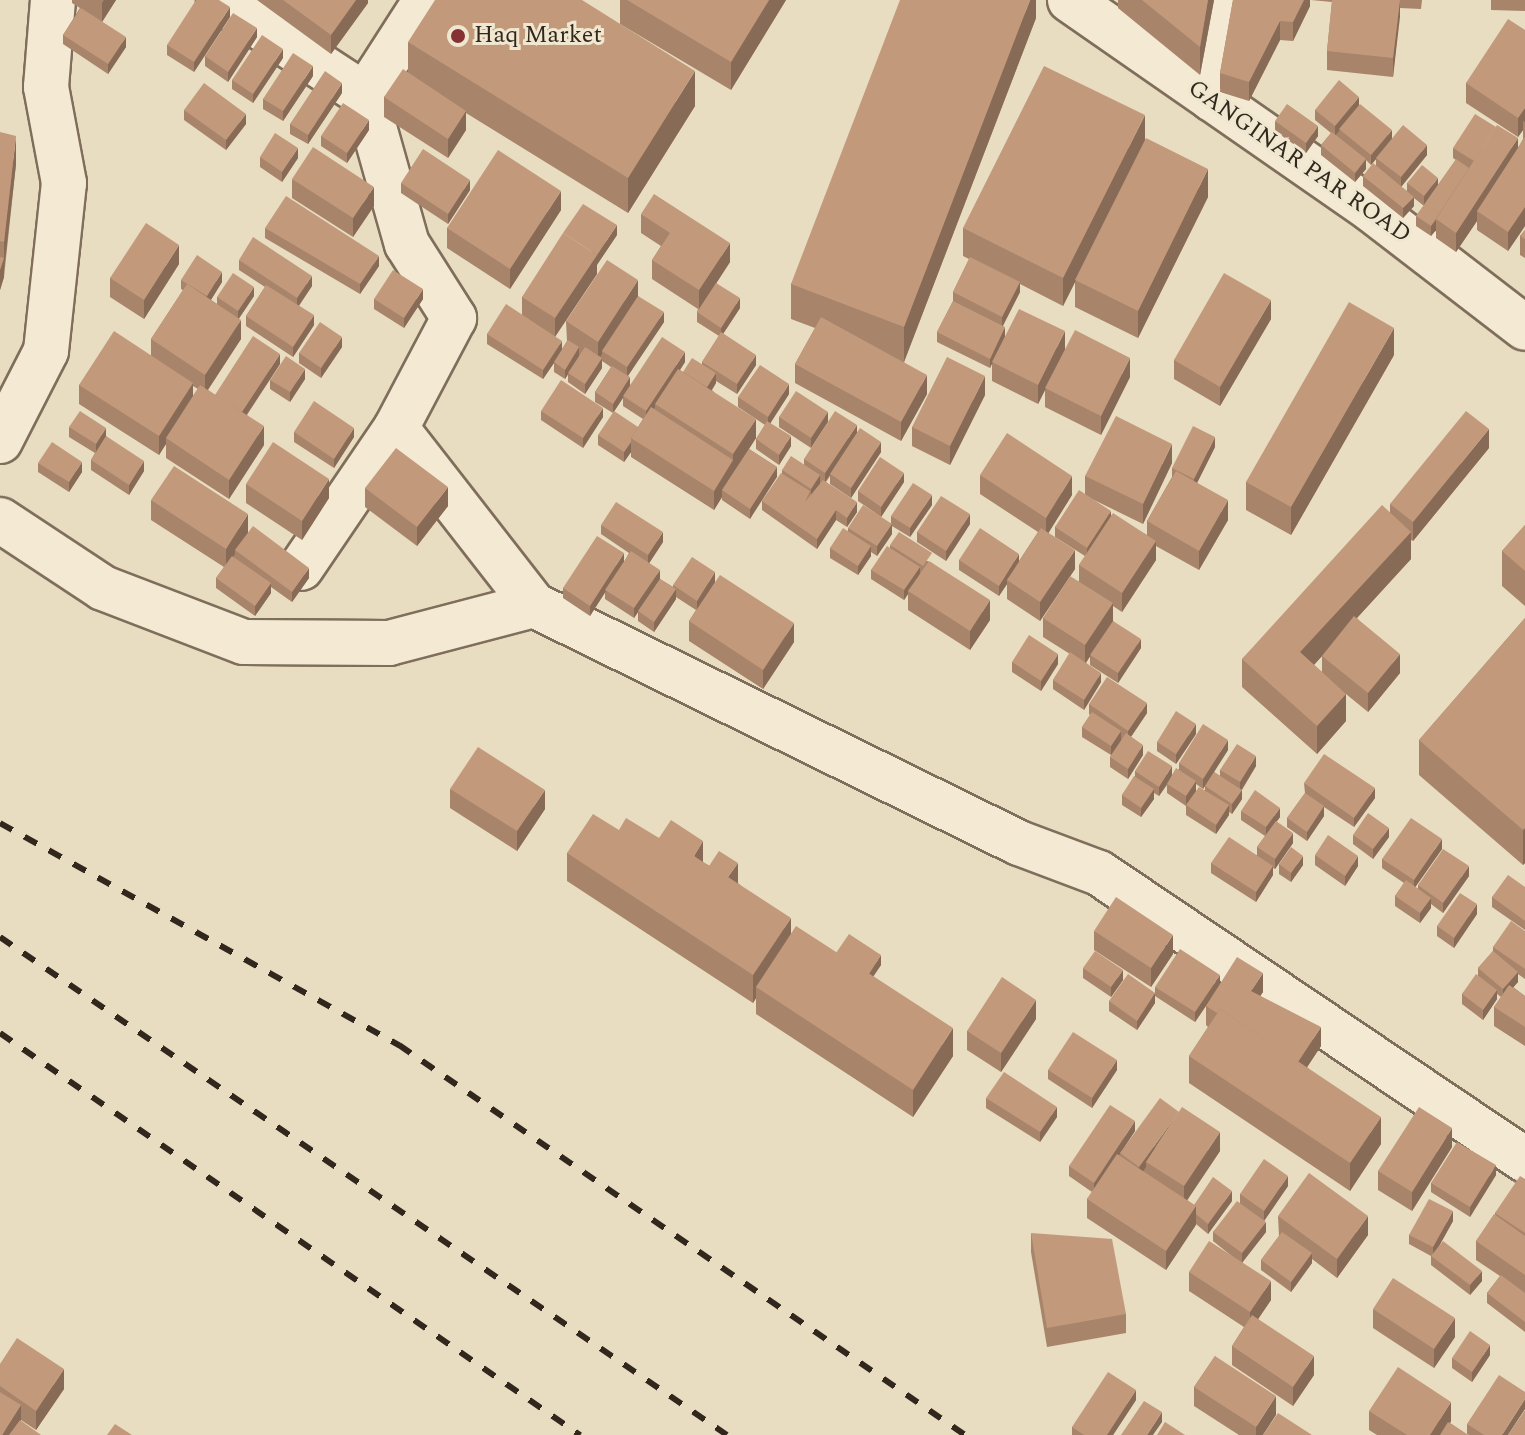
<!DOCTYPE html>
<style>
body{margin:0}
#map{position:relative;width:1525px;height:1435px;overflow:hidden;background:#e8dcc1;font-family:Spectral,serif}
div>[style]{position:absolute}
.roads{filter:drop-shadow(2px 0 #7f6e5b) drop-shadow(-2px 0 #7f6e5b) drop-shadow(0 2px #7f6e5b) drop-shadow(0 -2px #7f6e5b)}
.minor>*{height:44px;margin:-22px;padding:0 22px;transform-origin:22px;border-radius:22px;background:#f4ead3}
.tertiary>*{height:44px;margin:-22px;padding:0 22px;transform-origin:22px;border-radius:22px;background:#f4ead3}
.rail>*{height:6px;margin-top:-3px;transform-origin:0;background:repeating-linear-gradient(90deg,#31271d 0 14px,transparent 0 28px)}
.wall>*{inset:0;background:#a7846a}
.shaded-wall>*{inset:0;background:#886b56}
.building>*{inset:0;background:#c2997b}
.dots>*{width:22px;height:22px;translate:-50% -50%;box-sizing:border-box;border:4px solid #f0e7d0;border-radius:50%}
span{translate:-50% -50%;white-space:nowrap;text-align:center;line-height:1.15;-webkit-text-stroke:6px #f0e7d0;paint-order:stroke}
.poi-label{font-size:24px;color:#31271d}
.left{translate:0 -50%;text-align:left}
.street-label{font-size:24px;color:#31271d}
</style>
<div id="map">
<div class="roads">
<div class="minor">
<i style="left:219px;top:0;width:174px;rotate:33.1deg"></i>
<i style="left:365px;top:95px;width:155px;rotate:74.3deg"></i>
<i style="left:407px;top:244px;width:88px;rotate:57.6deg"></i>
<i style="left:454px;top:318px;width:124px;rotate:117.8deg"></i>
<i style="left:396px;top:428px;width:169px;rotate:124.2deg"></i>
<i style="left:365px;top:95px;width:113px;rotate:-57.3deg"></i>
<i style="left:1212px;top:99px;width:100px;rotate:-82deg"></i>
<i style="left:396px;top:428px;width:224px;rotate:52.1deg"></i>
<i style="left:0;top:441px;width:101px;rotate:-62.9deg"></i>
<i style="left:46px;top:351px;width:169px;rotate:-83.9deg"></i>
<i style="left:64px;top:183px;width:98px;rotate:-100.6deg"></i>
<i style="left:46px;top:87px;width:87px;rotate:-85.4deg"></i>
<i style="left:0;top:520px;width:123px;rotate:33.4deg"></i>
<i style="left:103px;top:588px;width:151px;rotate:21deg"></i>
<i style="left:244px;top:642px;width:145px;rotate:0.4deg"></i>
<i style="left:389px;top:643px;width:150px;rotate:-14.7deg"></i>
<i style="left:534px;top:605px;width:540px;rotate:26.14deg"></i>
<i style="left:1019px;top:843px;width:85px;rotate:20.6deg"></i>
<i style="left:1099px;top:873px;width:514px;rotate:33.97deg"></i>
</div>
<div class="tertiary">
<i style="left:1070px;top:0;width:368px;rotate:34.8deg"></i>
<i style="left:1372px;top:210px;width:193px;rotate:37.6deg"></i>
</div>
</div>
<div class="rail">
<i style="left:0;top:823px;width:457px;rotate:29.1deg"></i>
<i style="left:399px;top:1045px;width:687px;rotate:34.57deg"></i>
<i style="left:0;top:937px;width:881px;rotate:34.41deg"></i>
<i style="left:0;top:1033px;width:706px;rotate:34.73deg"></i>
</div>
<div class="wall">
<i style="clip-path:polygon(72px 0,116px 0,102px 22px,126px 47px,108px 74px,63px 44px,63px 35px,80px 8px,72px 3px)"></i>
<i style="clip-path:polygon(257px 0,368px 0,368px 3px,331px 54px)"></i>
<i style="clip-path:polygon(620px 0,786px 0,731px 90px,620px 24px)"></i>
<i style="clip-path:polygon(1036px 0,1036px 18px,904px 362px,927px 394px,901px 441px,795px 383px,795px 364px,815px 328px,791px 319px,791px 284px)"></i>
<i style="clip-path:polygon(1118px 0,1214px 0,1200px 75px,1118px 8px)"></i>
<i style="clip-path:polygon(1233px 0,1310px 0,1310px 6px,1293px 41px,1280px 40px,1249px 101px,1220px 92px,1220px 73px)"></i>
<i style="clip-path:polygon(1311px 0,1422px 0,1421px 9px,1400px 8px,1393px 77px,1327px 70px,1327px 51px,1332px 2px)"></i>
<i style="clip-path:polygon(1491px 0,1525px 0,1525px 11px,1491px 10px)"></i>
<i style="clip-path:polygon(230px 17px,194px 72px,167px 55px,167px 45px)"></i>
<i style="clip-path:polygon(1525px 30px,1525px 226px,1508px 251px,1477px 230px,1477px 221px,1456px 252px,1436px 238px,1436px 230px,1431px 236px,1416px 226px,1416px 216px,1424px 206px,1414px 198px,1414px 206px,1403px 218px,1363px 186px,1363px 176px,1376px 166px,1376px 159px,1371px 165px,1366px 160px,1366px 169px,1355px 182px,1321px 155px,1321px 145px,1331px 133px,1315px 120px,1315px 110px,1359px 105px,1392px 139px,1427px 155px,1401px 187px,1407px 191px,1407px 183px,1438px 185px,1456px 160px,1453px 158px,1453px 148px,1518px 148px,1523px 139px,1523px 130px,1518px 137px,1466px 103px,1466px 83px)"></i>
<i style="clip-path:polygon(257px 37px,228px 82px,205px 66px,205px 56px)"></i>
<i style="clip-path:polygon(408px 42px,695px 106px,628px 213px,466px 113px,466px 130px,448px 158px,384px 117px,384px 97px,408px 73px)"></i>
<i style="clip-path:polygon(283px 58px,253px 103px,232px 89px,232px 80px)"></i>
<i style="clip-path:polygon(313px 76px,283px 121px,263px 109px,263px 99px)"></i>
<i style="clip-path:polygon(342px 93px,308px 144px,290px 134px,290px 124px)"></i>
<i style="clip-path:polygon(184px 110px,246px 124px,226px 150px,184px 120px)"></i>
<i style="clip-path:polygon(1275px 121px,1318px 136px,1306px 153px,1275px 131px)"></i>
<i style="clip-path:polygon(369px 130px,347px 163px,321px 146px,321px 136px)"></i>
<i style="clip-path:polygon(0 132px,16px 164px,4px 277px,0 290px)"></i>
<i style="clip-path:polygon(1145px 140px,1208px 197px,1138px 338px,1075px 307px,1075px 282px,1063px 306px,1020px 284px,1020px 292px,1003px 326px,1005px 337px,1065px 349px,1130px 377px,1101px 435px,1045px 407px,1045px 390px,1038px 404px,992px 381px,992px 363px,990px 368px,937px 342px,937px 332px,953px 301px,953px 292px,969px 259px,963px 256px,963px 228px)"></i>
<i style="clip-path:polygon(260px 157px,298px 158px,282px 182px,260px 167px)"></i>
<i style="clip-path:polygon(292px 179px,374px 206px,353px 237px,292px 198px)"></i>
<i style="clip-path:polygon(401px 183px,470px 190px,448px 224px,401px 193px)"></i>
<i style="clip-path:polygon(561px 210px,510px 289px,447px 248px,447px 228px)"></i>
<i style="clip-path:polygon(641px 214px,730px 262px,716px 283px,740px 308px,723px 334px,756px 365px,737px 394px,716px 381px,716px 383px,712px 390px,756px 438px,749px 449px,777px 467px,750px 519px,722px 500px,722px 497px,714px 510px,631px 457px,631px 452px,624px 462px,598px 445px,598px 435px,638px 427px,643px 419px,623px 406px,623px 398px,613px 413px,595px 402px,595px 392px,611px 367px,602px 361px,602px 368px,585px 394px,568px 382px,568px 374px,565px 379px,554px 372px,554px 363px,543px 379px,487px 344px,487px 334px,522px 315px,522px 297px,617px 235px,597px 264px,597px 274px,555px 336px,562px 349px,567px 341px,566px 321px,638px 296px,664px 322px,628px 376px,630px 385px,685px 362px,680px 370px,683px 372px,702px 364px,702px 362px,719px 336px,697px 322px,697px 312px,698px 309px,652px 279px,652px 260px,661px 246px,641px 233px)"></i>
<i style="clip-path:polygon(265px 228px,379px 266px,360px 294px,265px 238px)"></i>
<i style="clip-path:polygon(1525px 230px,1525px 258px,1520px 255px,1520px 236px)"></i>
<i style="clip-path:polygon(239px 260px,312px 286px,299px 306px,314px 325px,293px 357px,246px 326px,246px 316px,265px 287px,239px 270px)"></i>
<i style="clip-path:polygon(179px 264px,144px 319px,110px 297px,110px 278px)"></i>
<i style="clip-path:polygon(evenodd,181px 280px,222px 282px,211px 300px,217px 304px,217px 297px,254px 296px,239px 318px,241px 339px,208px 390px,215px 395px,280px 364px,247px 415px,264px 445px,229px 499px,166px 458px,166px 444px,159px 455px,79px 404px,79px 385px,151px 355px,151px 339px,183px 290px,181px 289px,181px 280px,193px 386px,198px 389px,193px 396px,193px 386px)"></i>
<i style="clip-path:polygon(374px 299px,423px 299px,404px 328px,374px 309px)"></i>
<i style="clip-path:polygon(1271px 319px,1220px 406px,1174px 379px,1174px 360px)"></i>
<i style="clip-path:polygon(342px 347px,321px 378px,299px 363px,299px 353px)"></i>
<i style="clip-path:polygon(1394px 355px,1291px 535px,1246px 510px,1246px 482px)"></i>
<i style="clip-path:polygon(305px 379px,290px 402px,270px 389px,270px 380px)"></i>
<i style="clip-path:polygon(789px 394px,770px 423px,791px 446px,779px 465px,756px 449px,756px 439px,765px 425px,738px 407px,738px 397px)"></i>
<i style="clip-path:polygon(985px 395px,950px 465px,912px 446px,912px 427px)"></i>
<i style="clip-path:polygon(541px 411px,603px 417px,583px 448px,541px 420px)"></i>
<i style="clip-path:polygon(828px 412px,811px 448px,779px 427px,779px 417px)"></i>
<i style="clip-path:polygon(69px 427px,106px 436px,144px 471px,129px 495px,91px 470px,91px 460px,95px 453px,69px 437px)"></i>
<i style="clip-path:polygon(294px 432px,354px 437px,334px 468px,294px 442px)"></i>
<i style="clip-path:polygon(857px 434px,881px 452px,851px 498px,830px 484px,830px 476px,826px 482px,857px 512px,847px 527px,836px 520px,817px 549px,762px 510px,762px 501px,782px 474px,782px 470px,804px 465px,804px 459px)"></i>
<i style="clip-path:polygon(1215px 447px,1197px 483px,1228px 520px,1199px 570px,1156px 546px,1156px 560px,1122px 612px,1113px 606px,1113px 621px,1141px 648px,1118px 683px,1090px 665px,1090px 656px,1086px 663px,1101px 682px,1084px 710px,1053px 689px,1053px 680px,1070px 654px,1043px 637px,1043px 618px,1079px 581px,1079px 565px,1085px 556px,1055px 537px,1055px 527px,1085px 495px,1085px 476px,1172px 463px,1143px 524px,1092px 499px,1111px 515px,1147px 535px,1147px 521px,1172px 477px,1172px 468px)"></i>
<i style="clip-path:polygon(evenodd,1489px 448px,1413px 541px,1411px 540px,1411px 559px,1357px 618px,1400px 673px,1368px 712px,1346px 694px,1346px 721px,1317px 754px,1242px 687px,1242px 659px,1390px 512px,1390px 504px,1489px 448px,1322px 656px,1322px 672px,1314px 665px,1322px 656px)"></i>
<i style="clip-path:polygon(38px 463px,82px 472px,69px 492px,38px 472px)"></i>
<i style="clip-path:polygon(980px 475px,1072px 495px,1048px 533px,1075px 569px,1040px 621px,1007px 599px,1007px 584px,999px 596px,959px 570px,959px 560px,1019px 561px,1038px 532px,980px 494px)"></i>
<i style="clip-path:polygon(904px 482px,881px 517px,858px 501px,858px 491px)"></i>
<i style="clip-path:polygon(246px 484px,329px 498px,302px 540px,246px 503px)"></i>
<i style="clip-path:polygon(365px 488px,448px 506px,417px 546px,365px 507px)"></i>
<i style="clip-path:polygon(151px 500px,248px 532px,309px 578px,292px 602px,271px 587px,271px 593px,255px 616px,216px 588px,216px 578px,224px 567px,151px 520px)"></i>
<i style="clip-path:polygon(932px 505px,910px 537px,892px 526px,892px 534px,877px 556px,871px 552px,871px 556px,858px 575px,830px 558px,830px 548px,848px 531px,848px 528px,891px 523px,891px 516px)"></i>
<i style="clip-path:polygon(970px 524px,946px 561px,917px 542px,917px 532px)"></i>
<i style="clip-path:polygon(601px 525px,663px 542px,649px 563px,660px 579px,673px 587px,673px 585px,715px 582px,794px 642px,763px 689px,689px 641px,689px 621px,696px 610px,676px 597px,676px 599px,654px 632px,638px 621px,638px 612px,634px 618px,605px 599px,605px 592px,590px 616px,563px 598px,563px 588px,624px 562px,629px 553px,601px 534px)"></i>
<i style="clip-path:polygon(1525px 525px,1525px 606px,1502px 586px,1502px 551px)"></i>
<i style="clip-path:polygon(890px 545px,932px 563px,990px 620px,970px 650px,908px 610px,908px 594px,904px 600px,871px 579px,871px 570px,890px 548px)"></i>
<i style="clip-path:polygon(1525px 618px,1525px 863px,1523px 865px,1419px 775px,1419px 740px)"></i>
<i style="clip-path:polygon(1012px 662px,1058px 664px,1041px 691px,1012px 672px)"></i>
<i style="clip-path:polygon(1089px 704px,1147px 713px,1131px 737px,1143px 755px,1128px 779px,1110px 767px,1110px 757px,1111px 755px,1082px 737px,1082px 727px,1090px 715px,1089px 714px)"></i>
<i style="clip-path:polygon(1196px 734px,1176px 764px,1157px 751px,1157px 742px)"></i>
<i style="clip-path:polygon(evenodd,1228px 750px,1214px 772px,1220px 776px,1220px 770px,1256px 766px,1242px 790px,1242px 799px,1232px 814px,1229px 812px,1229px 815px,1216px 834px,1186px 815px,1186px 806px,1167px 793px,1167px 785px,1159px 796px,1154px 793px,1154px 799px,1141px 817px,1122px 805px,1122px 795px,1135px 776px,1135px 771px,1172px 775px,1179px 769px,1179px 763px,1228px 750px,1196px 784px,1203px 789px,1205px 786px,1205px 790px,1196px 791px,1196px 784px)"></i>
<i style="clip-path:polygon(1304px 783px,1375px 798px,1354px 827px,1324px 807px,1324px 816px,1307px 841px,1287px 827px,1287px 818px,1305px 793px)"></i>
<i style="clip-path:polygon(450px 789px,545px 809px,517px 851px,450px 808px)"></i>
<i style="clip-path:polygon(1241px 811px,1280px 817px,1276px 822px,1293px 843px,1275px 869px,1273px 868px,1273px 875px,1256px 902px,1211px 873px,1211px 863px,1257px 855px,1257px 847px,1265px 836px,1241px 820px)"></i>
<i style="clip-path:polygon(619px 830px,659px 838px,703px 862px,738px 883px,791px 934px,836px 953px,881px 965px,873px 976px,953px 1056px,913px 1117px,756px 1014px,756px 998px,753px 1003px,567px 881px,567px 853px)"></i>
<i style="clip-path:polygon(1353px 835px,1389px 837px,1373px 859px,1353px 844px)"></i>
<i style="clip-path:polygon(1442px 849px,1415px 887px,1418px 889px,1418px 885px,1469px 876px,1443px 913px,1431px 904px,1431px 908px,1420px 923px,1395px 906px,1395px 896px,1404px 883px,1382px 868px,1382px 859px)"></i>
<i style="clip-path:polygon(1315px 855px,1358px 866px,1345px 886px,1315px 865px)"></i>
<i style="clip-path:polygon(1279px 864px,1303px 865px,1291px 882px,1279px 874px)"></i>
<i style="clip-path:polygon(1525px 887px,1525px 930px,1492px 907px,1492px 897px)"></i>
<i style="clip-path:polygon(1477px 914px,1454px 948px,1437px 936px,1437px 926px)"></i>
<i style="clip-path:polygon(1094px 931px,1173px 954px,1151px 987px,1094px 950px)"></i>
<i style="clip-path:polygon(1525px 931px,1525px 979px,1518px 974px,1518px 982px,1513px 987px,1525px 996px,1525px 1046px,1494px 1026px,1494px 1007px,1501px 997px,1497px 994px,1497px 999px,1483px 1020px,1462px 1004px,1462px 994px,1478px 976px,1478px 968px,1493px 951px,1493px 947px)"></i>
<i style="clip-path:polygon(1083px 968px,1123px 980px,1111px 997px,1083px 978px)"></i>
<i style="clip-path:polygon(1220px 984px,1263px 992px,1260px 996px,1321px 1046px,1307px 1067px,1381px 1144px,1350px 1191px,1189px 1083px,1189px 1056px,1208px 1027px,1206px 1025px,1206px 1006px,1195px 1022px,1155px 996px,1155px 1003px,1137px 1030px,1109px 1011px,1109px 1001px,1155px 993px,1155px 987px)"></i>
<i style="clip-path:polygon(1036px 1019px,1001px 1072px,967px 1050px,967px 1031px)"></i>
<i style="clip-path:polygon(1048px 1070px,1117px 1070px,1092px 1108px,1048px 1079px)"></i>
<i style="clip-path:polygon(986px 1098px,1057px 1117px,1040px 1142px,986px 1108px)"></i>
<i style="clip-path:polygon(1135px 1131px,1125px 1146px,1220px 1151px,1187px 1200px,1194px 1205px,1232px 1201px,1208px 1234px,1196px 1224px,1166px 1270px,1087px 1218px,1087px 1199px,1092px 1192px,1069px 1176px,1069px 1166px)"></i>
<i style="clip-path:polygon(1452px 1147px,1412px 1211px,1378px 1190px,1378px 1171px)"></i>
<i style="clip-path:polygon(1496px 1175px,1470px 1217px,1431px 1192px,1431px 1183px)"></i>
<i style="clip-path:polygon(1525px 1179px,1525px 1332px,1487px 1303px,1487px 1293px,1500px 1276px,1476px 1260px,1476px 1241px,1495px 1215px,1495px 1213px)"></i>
<i style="clip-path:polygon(1288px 1186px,1264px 1221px,1266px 1232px,1242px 1262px,1271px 1300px,1258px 1319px,1314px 1375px,1293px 1406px,1232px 1365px,1232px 1346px,1244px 1327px,1189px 1291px,1189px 1272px,1233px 1257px,1213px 1241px,1213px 1232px,1240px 1203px,1240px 1194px)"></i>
<i style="clip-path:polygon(1278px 1216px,1368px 1235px,1337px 1278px,1312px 1259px,1312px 1263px,1291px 1292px,1261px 1270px,1261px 1260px,1279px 1236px)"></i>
<i style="clip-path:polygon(1453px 1221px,1439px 1246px,1482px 1281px,1470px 1295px,1431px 1265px,1431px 1256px,1409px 1244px,1409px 1235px)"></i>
<i style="clip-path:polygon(1031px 1233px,1126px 1314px,1126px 1333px,1047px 1347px,1031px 1252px)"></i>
<i style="clip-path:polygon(1373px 1309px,1455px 1337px,1434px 1368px,1373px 1328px)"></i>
<i style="clip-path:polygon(1490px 1355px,1472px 1382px,1452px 1368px,1452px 1358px)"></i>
<i style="clip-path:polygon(1215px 1356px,1263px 1435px,1239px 1435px,1194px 1406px,1194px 1387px)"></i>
<i style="clip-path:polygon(0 1364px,64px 1389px,36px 1430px,21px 1420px,0 1435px)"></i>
<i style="clip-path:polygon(1136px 1400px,1113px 1435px,1072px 1435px,1072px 1427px)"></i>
<i style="clip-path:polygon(1369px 1411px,1451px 1421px,1450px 1423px,1468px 1435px,1377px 1435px,1369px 1430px)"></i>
<i style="clip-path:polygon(1467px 1424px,1508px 1435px,1469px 1435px,1467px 1434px)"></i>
</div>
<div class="shaded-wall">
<i style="clip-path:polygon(104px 0,116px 0,102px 22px,102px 3px)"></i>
<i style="clip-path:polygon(356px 0,368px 0,368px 3px,331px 54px,331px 35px)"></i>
<i style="clip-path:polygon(769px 0,786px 0,731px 90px,731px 62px)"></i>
<i style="clip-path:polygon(1030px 0,1036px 0,1036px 18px,904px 362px,904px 327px)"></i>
<i style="clip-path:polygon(1208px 0,1214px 0,1200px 75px,1200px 47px)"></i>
<i style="clip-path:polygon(1304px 0,1310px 0,1310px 6px,1293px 41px,1293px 22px)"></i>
<i style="clip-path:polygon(1400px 0,1400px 17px,1393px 77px,1393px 58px)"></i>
<i style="clip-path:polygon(230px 7px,230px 17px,194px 72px,194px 62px)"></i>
<i style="clip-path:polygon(1280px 21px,1280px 40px,1249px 101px,1249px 82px)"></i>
<i style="clip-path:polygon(257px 28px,257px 37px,228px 82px,228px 72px)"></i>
<i style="clip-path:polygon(126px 37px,126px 47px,108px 74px,108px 64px)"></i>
<i style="clip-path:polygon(283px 49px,283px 58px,253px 103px,253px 94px)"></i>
<i style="clip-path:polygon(313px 66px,313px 76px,283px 121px,283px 111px)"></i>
<i style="clip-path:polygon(695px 71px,695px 106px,628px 213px,628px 178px)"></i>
<i style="clip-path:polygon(342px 83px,342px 93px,308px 144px,308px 135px)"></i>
<i style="clip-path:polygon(1359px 97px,1359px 106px,1335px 136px,1335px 126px)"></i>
<i style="clip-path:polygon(1525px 108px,1525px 122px,1523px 121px,1523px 130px,1518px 137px,1518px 118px)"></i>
<i style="clip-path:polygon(466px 111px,466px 130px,448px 158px,448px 139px)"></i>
<i style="clip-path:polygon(246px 114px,246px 124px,226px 150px,226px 140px)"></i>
<i style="clip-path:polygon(1145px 115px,1145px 143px,1063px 306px,1063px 278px)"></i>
<i style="clip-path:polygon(369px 120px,369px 130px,347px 163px,347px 153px)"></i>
<i style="clip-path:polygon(1318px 126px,1318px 136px,1306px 153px,1306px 143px)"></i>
<i style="clip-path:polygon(1392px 130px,1392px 140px,1371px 165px,1371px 155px)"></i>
<i style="clip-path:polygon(16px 136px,16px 164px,4px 270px,4px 242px)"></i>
<i style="clip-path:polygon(1518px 138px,1518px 158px,1477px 211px,1477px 221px,1456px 252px,1456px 233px)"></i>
<i style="clip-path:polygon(1427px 145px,1427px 155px,1401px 187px,1401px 177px)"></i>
<i style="clip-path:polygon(298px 148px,298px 158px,282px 182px,282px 172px)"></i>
<i style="clip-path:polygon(1366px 159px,1366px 169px,1355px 182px,1355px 173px)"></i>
<i style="clip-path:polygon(1208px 169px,1208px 197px,1138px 338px,1138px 311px)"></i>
<i style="clip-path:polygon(1438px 178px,1438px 188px,1424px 206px,1424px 196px)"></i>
<i style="clip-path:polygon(470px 180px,470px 190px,448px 224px,448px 214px)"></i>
<i style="clip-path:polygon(374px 187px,374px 206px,353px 237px,353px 218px)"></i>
<i style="clip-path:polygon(561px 191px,561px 210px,510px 289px,510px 269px)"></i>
<i style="clip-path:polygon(1414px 197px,1414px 206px,1403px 218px,1403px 208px)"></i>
<i style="clip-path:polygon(1525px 207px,1525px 226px,1508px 251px,1508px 232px)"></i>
<i style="clip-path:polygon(1436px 220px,1436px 230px,1431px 236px,1431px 226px)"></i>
<i style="clip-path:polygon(617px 225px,617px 235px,597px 265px,597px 255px)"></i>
<i style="clip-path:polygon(730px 243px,730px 262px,699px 310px,699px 290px)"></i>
<i style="clip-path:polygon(179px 245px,179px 264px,144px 319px,144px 300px)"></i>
<i style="clip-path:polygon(597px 255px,597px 274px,555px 337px,555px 318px)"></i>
<i style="clip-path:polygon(379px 256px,379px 266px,360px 294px,360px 284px)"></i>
<i style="clip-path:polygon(4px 258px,4px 277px,0 290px,0 270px)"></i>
<i style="clip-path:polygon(222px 272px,222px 282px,207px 306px,207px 296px)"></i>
<i style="clip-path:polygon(312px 276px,312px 286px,297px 308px,297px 298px)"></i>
<i style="clip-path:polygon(638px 280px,638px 299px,602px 351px,602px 354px,598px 361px,598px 342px)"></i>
<i style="clip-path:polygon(1020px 282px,1020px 292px,1002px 327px,1002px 317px)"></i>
<i style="clip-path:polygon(254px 287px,254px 296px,238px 320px,238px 311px)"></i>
<i style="clip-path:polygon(423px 289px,423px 299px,404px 328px,404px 318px)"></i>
<i style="clip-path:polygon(740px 298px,740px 308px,721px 337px,721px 328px)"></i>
<i style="clip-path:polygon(1271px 300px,1271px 319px,1220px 406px,1220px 387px)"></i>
<i style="clip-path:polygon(664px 312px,664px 322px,627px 377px,627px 367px)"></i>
<i style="clip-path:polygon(314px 315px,314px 325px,293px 357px,293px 347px)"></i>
<i style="clip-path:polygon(241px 320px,241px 339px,205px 394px,205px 375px)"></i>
<i style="clip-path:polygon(1005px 327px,1005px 337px,990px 368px,990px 359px)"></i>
<i style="clip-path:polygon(1394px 328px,1394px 355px,1291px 535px,1291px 507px)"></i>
<i style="clip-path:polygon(1065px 331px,1065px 350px,1038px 404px,1038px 385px)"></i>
<i style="clip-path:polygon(342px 337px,342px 347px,321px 378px,321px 368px)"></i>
<i style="clip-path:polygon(562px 341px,562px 351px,543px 379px,543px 370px)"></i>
<i style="clip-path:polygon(579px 347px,579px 357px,565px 379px,565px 370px)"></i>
<i style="clip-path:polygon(685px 352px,685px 362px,657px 405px,655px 404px,655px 407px,646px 421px,646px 411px)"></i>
<i style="clip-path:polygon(280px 354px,280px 364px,241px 423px,241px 413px)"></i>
<i style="clip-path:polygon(756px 355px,756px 365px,737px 394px,737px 384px)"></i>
<i style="clip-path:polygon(602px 358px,602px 368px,585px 394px,585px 384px)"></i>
<i style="clip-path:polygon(1130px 358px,1130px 377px,1101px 435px,1101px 416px)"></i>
<i style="clip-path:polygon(305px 369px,305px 379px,290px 402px,290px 392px)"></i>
<i style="clip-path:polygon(716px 373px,716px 383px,706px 399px,706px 389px)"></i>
<i style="clip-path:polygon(927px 375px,927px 394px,901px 441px,901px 422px)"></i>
<i style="clip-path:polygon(985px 376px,985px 395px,950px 465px,950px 446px)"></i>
<i style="clip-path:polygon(630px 377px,630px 387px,613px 413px,613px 404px)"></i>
<i style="clip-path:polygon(193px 383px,193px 402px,166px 438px,166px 444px,159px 455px,159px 436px)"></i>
<i style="clip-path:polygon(789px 384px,789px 394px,768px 427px,768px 417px)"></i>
<i style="clip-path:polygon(603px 408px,603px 417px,583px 448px,583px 438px)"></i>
<i style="clip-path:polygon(828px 412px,828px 422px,811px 448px,811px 438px)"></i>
<i style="clip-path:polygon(756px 419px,756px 438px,722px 490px,722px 497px,714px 510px,714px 491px,733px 460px,733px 454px)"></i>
<i style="clip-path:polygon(857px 425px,857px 435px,825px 482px,825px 473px)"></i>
<i style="clip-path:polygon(264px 426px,264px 445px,229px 499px,229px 480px)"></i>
<i style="clip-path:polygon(106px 428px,106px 438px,96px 454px,96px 444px)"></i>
<i style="clip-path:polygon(354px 428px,354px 437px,334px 468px,334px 459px)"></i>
<i style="clip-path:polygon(1489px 429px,1489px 448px,1413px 541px,1413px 522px)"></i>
<i style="clip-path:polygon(791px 436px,791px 446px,779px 465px,779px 455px)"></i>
<i style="clip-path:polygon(1215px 437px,1215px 447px,1194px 489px,1194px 479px)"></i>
<i style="clip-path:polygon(631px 442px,631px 452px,624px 462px,624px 452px)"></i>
<i style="clip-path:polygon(881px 442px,881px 452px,851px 498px,851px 488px)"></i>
<i style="clip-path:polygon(1172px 444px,1172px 463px,1143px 524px,1143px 504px)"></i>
<i style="clip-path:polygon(144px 461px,144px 471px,129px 495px,129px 485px)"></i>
<i style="clip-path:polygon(82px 462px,82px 472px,69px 492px,69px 482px)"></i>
<i style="clip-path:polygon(777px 467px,777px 477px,750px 519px,750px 509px)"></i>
<i style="clip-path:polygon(904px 473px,904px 482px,881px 517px,881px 507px)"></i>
<i style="clip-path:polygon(820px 475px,820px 485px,811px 499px,811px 489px)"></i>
<i style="clip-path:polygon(1072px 476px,1072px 495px,1046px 537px,1046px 518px)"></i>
<i style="clip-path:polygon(329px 479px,329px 498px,302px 540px,302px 521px)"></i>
<i style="clip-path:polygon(448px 487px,448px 506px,417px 546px,417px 527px)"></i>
<i style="clip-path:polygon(932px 495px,932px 505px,910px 537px,910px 528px)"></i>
<i style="clip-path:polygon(1228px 500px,1228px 520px,1199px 570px,1199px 551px)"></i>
<i style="clip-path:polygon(857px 502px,857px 512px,847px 527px,847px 518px)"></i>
<i style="clip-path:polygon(836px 510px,836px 520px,817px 549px,817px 539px)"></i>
<i style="clip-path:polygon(1111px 511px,1111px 521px,1087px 558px,1087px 548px)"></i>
<i style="clip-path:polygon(248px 514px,248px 533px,235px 550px,235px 554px,226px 568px,226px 549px)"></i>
<i style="clip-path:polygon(970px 514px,970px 524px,946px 561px,946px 551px)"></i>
<i style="clip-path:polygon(892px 524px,892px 534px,877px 556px,877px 546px)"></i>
<i style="clip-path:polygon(663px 532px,663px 542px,648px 565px,648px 555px)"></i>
<i style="clip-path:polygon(1411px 532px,1411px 559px,1300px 680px,1300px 652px)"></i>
<i style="clip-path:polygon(1156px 541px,1156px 560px,1122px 612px,1122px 593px)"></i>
<i style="clip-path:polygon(871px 546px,871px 556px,858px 575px,858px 566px)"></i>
<i style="clip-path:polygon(1075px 550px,1075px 569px,1040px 621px,1040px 602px)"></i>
<i style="clip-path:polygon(624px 553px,624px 563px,590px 616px,590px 606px)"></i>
<i style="clip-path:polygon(1019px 554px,1019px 564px,1007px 580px,1007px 584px,999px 596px,999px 586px)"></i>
<i style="clip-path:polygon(920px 567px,920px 577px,908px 591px,908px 594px,904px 600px,904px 590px)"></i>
<i style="clip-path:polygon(309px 568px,309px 578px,292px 602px,292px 592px)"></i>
<i style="clip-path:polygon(660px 570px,660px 579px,634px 618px,634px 608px)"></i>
<i style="clip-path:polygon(715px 572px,715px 582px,697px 610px,697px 601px)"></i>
<i style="clip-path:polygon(271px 583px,271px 593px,255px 616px,255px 606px)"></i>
<i style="clip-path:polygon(676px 589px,676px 599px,654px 632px,654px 622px)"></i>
<i style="clip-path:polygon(990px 600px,990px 620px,970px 650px,970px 631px)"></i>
<i style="clip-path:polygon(1113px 603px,1113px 622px,1085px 664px,1085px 645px)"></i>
<i style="clip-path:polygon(794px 623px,794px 642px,763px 689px,763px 670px)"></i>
<i style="clip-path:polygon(1141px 639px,1141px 648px,1118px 683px,1118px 673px)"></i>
<i style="clip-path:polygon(1058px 654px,1058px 664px,1041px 691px,1041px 681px)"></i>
<i style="clip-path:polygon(1400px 654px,1400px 673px,1368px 712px,1368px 693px)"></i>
<i style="clip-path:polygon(1101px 673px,1101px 682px,1084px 710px,1084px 700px)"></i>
<i style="clip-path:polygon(1346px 694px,1346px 721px,1317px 754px,1317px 726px)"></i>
<i style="clip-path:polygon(1147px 703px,1147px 713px,1128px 741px,1128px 731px)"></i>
<i style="clip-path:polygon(1196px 724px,1196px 734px,1176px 764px,1176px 754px)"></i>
<i style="clip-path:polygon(1121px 731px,1121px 741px,1111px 755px,1111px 746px)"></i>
<i style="clip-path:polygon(1228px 740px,1228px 750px,1203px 789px,1203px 779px)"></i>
<i style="clip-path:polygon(1143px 745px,1143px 755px,1128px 779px,1128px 769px)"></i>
<i style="clip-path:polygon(1256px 756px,1256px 766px,1240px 792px,1240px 782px)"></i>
<i style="clip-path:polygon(1172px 766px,1172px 776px,1159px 796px,1159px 787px)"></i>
<i style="clip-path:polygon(1196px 781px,1196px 791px,1186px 806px,1186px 796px)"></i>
<i style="clip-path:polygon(1375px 788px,1375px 798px,1354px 827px,1354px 818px)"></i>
<i style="clip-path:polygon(1154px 789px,1154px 799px,1141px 817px,1141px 808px)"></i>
<i style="clip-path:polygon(545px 790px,545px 809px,517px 851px,517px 831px)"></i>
<i style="clip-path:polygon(1242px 790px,1242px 799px,1232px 814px,1232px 804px)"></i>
<i style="clip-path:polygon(1229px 805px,1229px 815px,1216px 834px,1216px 825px)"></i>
<i style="clip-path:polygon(1324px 806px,1324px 816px,1307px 841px,1307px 832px)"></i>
<i style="clip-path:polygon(1280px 808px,1280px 817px,1266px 837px,1266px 827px)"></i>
<i style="clip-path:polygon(1389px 828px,1389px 837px,1373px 859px,1373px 849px)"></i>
<i style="clip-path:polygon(1525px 828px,1525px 863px,1523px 865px,1523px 830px)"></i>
<i style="clip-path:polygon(1293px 833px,1293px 843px,1275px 869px,1275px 859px)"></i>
<i style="clip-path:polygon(1442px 839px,1442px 849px,1414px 889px,1414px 880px)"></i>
<i style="clip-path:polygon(703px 841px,703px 868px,694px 856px)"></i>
<i style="clip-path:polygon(1303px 856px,1303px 865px,1291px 882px,1291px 873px)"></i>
<i style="clip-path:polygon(1358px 856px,1358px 866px,1345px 886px,1345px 876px)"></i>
<i style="clip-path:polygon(738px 863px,738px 891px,728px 877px)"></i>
<i style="clip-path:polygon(1273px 866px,1273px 875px,1256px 902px,1256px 892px)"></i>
<i style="clip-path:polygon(1469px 866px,1469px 876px,1443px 913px,1443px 903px)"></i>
<i style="clip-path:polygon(1431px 898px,1431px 908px,1420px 923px,1420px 913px)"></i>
<i style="clip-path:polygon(1477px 904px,1477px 914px,1454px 948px,1454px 938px)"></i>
<i style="clip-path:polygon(791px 918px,791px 945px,756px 987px,756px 998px,753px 1003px,753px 975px)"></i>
<i style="clip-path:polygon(1173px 935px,1173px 954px,1151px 987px,1151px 968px)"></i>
<i style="clip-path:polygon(881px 955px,881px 965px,863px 992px,863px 983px)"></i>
<i style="clip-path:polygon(1123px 970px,1123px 980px,1111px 997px,1111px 987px)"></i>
<i style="clip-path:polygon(1518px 972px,1518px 982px,1503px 999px,1503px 989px)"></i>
<i style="clip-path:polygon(1263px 973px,1263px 992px,1251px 1010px,1251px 991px)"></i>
<i style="clip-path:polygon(1220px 975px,1220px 985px,1195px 1022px,1195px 1012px)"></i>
<i style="clip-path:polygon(1497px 990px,1497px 999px,1483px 1020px,1483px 1010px)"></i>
<i style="clip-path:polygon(1155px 993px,1155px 1003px,1137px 1030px,1137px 1021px)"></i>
<i style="clip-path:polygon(1036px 1000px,1036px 1019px,1001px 1072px,1001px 1053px)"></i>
<i style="clip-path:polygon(1321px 1027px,1321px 1046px,1296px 1084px,1296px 1065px)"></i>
<i style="clip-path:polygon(953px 1028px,953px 1056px,913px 1117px,913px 1090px)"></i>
<i style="clip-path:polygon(1117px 1060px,1117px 1070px,1092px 1108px,1092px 1098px)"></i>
<i style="clip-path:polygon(1057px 1107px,1057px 1117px,1040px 1142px,1040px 1132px)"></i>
<i style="clip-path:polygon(1179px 1112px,1146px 1162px,1146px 1167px,1139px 1177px,1139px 1167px)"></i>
<i style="clip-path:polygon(1381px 1117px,1381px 1144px,1350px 1191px,1350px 1163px)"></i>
<i style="clip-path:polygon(1135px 1121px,1135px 1131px,1094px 1193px,1094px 1183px)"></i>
<i style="clip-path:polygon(1452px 1128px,1452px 1147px,1412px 1211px,1412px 1192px)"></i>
<i style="clip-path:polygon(1220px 1132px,1220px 1151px,1184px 1205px,1184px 1186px)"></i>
<i style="clip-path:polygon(1496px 1165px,1496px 1175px,1470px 1217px,1470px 1207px)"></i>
<i style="clip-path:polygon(1288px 1176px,1288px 1186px,1264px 1221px,1264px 1211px)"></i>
<i style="clip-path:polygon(1232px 1191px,1232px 1201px,1208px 1234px,1208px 1224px)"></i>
<i style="clip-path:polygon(1196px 1206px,1196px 1225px,1166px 1270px,1166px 1251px)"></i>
<i style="clip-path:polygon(1453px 1211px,1453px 1221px,1433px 1257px,1433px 1247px)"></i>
<i style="clip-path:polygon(1368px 1216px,1368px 1235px,1337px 1278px,1337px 1259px)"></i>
<i style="clip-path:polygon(1266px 1222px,1266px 1232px,1242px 1263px,1242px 1253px)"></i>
<i style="clip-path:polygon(1312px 1253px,1312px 1263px,1291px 1292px,1291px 1282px)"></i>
<i style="clip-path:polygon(1482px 1271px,1482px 1281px,1470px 1295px,1470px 1285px)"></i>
<i style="clip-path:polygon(1271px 1281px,1271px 1300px,1250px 1331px,1250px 1312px)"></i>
<i style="clip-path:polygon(1455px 1318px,1455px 1337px,1434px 1368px,1434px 1349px)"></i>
<i style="clip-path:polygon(1490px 1345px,1490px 1355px,1472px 1382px,1472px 1372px)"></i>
<i style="clip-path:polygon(1314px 1356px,1314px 1375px,1293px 1406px,1293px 1387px)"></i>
<i style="clip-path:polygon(64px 1369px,64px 1389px,36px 1430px,36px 1411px)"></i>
<i style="clip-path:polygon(1136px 1390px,1136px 1400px,1113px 1435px,1107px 1435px)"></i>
<i style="clip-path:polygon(1276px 1396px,1276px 1415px,1263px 1435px,1256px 1435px,1256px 1427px)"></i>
<i style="clip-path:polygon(1525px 1399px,1525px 1409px,1508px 1435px,1502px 1435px)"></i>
<i style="clip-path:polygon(1451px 1402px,1451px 1421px,1442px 1435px,1430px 1435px)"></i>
<i style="clip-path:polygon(21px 1405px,21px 1424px,14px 1435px,2px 1435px)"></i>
<i style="clip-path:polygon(1162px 1412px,1162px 1422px,1153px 1435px,1147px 1435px)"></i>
</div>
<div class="building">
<i style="clip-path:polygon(196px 0,219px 0,230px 7px,194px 62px,167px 45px)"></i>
<i style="clip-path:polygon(283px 0,356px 0,331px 35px)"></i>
<i style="clip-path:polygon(435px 0,582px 0,695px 71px,628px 178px,408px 42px)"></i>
<i style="clip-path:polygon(627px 0,769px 0,731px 62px)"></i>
<i style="clip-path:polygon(900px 0,1030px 0,904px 327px,791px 284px)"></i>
<i style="clip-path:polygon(1142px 0,1208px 0,1200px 47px)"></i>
<i style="clip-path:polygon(1233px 0,1304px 0,1293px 22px,1280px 21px,1249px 82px,1220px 73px)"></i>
<i style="clip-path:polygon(1332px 0,1400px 0,1393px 58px,1327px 51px)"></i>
<i style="clip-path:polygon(81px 8px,126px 37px,108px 64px,63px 35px)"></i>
<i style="clip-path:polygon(233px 13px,257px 28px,228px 72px,205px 56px)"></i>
<i style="clip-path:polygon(1508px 19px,1525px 30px,1525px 108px,1518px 118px,1466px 83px)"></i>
<i style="clip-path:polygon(262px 35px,283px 49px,253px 94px,232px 80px)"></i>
<i style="clip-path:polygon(293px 53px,313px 66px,283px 111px,263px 99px)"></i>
<i style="clip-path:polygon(1044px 66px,1145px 115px,1063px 278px,963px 228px)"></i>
<i style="clip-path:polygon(403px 69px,466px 111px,448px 139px,384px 97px)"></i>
<i style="clip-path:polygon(325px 71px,342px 83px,308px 135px,290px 124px)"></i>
<i style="clip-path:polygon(1339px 80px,1359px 97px,1335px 126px,1315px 110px)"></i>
<i style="clip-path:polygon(204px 83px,246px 114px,226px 140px,184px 110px)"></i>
<i style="clip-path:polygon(343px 103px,369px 120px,347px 153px,321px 136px)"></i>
<i style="clip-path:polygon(1287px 104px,1318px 126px,1306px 143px,1275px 121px)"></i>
<i style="clip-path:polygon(1360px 104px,1392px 130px,1371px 155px,1339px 129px)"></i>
<i style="clip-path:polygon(1475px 114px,1496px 127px,1474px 161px,1453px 148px)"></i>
<i style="clip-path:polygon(1403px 125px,1427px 145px,1401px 177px,1376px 158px)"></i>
<i style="clip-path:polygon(1497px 125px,1518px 138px,1456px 233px,1436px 219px)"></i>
<i style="clip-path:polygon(0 132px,16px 136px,4px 242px,0 241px)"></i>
<i style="clip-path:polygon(1332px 132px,1366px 159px,1355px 173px,1321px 145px)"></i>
<i style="clip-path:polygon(275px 133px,298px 148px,282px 172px,260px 157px)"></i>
<i style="clip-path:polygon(1525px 137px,1525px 207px,1508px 232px,1477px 211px)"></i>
<i style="clip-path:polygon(1146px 138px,1208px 169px,1138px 311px,1075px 280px)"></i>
<i style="clip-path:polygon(313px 147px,374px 187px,353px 218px,292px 179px)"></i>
<i style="clip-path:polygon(423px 149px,470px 180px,448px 214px,401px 183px)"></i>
<i style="clip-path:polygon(498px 150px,561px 191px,510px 269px,447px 228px)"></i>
<i style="clip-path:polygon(1456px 159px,1469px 168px,1431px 226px,1416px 216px)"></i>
<i style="clip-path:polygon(1373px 163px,1414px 197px,1403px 208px,1363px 176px)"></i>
<i style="clip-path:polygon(1422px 165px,1438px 178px,1424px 196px,1407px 183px)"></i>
<i style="clip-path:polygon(654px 194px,730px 243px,699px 290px,652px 260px,670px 233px,641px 214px)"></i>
<i style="clip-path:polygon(286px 196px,379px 256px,360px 284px,265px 228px)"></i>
<i style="clip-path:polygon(583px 204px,617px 225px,597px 255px,563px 233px)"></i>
<i style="clip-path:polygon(146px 223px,179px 245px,144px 300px,110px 278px)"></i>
<i style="clip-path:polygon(1525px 230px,1525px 239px,1520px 236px)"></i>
<i style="clip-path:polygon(563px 233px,597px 255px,555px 318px,522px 297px)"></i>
<i style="clip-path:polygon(253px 237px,312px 276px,297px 298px,239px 260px)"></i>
<i style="clip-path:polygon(197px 255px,222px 272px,207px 296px,181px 280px)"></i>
<i style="clip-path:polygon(0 257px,4px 258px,0 270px)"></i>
<i style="clip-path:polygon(970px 257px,1020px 282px,1002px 317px,953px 292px)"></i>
<i style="clip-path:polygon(607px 260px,638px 280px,598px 342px,566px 321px)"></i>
<i style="clip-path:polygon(393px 270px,423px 289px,404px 318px,374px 299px)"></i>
<i style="clip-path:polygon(233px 273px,254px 287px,238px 311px,217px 297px)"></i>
<i style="clip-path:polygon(1224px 273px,1271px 300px,1220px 387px,1174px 360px)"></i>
<i style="clip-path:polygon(716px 283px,740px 298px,721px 328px,697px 312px)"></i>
<i style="clip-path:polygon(187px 284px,241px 320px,205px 375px,151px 339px)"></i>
<i style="clip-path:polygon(266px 285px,314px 315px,293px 347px,246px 316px)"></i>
<i style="clip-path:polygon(638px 296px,664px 312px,627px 367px,602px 351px)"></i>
<i style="clip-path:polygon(953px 301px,1005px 327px,990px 359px,937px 332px)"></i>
<i style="clip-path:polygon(1349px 302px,1394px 328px,1291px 507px,1246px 482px)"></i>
<i style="clip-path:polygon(506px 304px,562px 341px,543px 370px,487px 334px)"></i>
<i style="clip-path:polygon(1019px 309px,1065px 331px,1038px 385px,992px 362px)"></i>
<i style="clip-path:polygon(821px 317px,927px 375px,901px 422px,795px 364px)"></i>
<i style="clip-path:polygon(320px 322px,342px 337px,321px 368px,299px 353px)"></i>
<i style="clip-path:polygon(1075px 330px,1130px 358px,1101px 416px,1045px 388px)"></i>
<i style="clip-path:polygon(114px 331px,193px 383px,159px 436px,79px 385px)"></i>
<i style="clip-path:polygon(721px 332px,756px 355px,737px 384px,702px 362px)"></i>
<i style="clip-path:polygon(253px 336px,280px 354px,242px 412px,215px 395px)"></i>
<i style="clip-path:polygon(662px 337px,685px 352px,646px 411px,623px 396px)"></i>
<i style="clip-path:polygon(568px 340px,579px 347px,565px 370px,554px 362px)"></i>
<i style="clip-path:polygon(585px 347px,602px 358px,585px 384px,568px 373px)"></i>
<i style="clip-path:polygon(286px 356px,305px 369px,290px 392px,270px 380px)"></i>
<i style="clip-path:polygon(947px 357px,985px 376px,950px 446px,912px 427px)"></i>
<i style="clip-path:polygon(692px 358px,716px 373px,707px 387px,683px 372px)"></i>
<i style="clip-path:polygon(760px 365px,789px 384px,768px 417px,738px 397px)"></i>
<i style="clip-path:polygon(612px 366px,630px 377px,613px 404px,595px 392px)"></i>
<i style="clip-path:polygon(678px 369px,756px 419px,733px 454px,655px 404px)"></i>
<i style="clip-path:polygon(561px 380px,603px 408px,583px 438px,541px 411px)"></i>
<i style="clip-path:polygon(200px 385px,264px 426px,229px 480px,166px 438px)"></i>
<i style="clip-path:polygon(796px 391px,828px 412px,811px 438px,779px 417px)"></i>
<i style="clip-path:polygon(314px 401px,354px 428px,334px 459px,294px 432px)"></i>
<i style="clip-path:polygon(651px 407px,733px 460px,714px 491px,631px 438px)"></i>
<i style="clip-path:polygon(80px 411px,106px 428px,96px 444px,69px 427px)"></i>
<i style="clip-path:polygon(614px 411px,638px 427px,631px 438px,631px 442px,624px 452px,598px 435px)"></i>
<i style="clip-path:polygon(835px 411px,857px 425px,825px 473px,804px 459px)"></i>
<i style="clip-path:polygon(1466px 411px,1489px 429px,1413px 522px,1390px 504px)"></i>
<i style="clip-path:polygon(1116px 416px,1172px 444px,1143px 504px,1085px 476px)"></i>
<i style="clip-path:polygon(767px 421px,791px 436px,779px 455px,756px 439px)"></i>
<i style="clip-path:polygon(1193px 426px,1215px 437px,1194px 479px,1172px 468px)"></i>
<i style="clip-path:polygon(860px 428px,881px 442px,851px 488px,830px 474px)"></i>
<i style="clip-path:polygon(1007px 433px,1072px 476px,1046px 518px,980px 475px)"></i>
<i style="clip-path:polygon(106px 436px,144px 461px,129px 485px,91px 460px)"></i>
<i style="clip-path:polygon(52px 442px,82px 462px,69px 482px,38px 463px)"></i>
<i style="clip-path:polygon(273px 442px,329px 479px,302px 521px,246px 484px)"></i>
<i style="clip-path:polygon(396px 448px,448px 487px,417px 527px,365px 488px)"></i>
<i style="clip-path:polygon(749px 449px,777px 467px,750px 509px,722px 490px)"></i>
<i style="clip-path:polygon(791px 456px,820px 475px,811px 489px,782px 470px)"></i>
<i style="clip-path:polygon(880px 457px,904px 473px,881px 507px,858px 491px)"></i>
<i style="clip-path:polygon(174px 466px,248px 514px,226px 549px,151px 500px)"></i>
<i style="clip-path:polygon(1176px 471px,1228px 500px,1199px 551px,1147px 521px)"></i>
<i style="clip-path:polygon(781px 473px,810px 491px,805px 502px,823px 480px,857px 502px,847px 518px,836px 510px,817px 539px,762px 501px)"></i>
<i style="clip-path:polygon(913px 483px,932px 495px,910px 528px,891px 516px)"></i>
<i style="clip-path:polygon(1079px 490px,1111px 511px,1087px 548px,1055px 527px)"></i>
<i style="clip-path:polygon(941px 496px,970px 514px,946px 551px,917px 532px)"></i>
<i style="clip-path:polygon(616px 502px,663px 532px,648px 555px,601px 525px)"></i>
<i style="clip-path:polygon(863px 505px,892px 524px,877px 546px,848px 528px)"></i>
<i style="clip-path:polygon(1382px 505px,1411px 532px,1300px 652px,1346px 694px,1317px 726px,1242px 659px)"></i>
<i style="clip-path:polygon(1113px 513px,1156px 541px,1122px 593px,1079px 565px)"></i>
<i style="clip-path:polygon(1525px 525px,1525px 571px,1502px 551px)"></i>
<i style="clip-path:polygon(253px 526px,309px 568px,292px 592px,235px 550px)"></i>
<i style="clip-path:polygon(843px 528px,871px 546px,858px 566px,830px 548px)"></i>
<i style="clip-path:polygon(980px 528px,1019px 554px,999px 586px,959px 560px)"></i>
<i style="clip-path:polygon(1041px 528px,1075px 550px,1040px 602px,1007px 580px)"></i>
<i style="clip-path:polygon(899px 532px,932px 553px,923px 566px,890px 545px)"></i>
<i style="clip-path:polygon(597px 536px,624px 553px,590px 606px,563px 588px)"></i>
<i style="clip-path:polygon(887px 546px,920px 567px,904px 590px,871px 570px)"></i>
<i style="clip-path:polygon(631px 551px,660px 570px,634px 608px,605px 590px)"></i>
<i style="clip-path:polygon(232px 556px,271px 583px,255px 606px,216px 578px)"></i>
<i style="clip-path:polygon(692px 557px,715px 572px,697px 601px,673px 585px)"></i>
<i style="clip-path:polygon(929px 561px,990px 600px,970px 631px,908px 591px)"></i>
<i style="clip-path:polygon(720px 575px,794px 623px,763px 670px,689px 621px)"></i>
<i style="clip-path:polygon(1070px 576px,1113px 603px,1085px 645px,1043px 618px)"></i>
<i style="clip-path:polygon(660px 579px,676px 589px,654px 622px,638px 611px)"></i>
<i style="clip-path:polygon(1354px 616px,1400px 654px,1368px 693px,1322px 656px)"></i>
<i style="clip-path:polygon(1525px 618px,1525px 828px,1523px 830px,1419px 740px)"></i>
<i style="clip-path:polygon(1113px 621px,1141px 639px,1118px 673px,1090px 655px)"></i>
<i style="clip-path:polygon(1029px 635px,1058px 654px,1041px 681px,1012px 662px)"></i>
<i style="clip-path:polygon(1070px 652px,1101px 673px,1084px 700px,1053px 680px)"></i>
<i style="clip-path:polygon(1107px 677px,1147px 703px,1128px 731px,1089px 704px)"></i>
<i style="clip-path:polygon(1176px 711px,1196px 724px,1176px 754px,1157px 742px)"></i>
<i style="clip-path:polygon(1092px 712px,1121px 731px,1111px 746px,1082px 727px)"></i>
<i style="clip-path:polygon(1203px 724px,1228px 740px,1203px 779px,1179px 763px)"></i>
<i style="clip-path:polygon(1126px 733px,1143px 745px,1128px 769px,1110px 757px)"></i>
<i style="clip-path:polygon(1237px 744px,1256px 756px,1240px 782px,1220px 770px)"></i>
<i style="clip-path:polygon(478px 747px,545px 790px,517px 831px,450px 789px)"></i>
<i style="clip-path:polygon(1148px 751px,1172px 766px,1159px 787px,1135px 771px)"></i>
<i style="clip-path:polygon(1324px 754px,1375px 788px,1354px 818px,1304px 783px)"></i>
<i style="clip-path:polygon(1176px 768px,1196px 781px,1186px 796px,1167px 784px)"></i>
<i style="clip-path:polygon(1214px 772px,1242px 790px,1232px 804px,1205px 786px)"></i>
<i style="clip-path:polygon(1134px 776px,1154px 789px,1141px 808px,1122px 795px)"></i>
<i style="clip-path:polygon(1199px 787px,1229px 805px,1216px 825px,1186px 805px)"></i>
<i style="clip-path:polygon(1255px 790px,1280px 808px,1266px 827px,1241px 811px)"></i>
<i style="clip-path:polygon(1305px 793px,1324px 806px,1307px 832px,1287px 818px)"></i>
<i style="clip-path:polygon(1368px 813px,1389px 828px,1373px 849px,1353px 835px)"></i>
<i style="clip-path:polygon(593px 814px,619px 830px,626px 818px,659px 838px,671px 820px,703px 841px,694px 856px,709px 866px,719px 851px,738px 863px,728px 877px,791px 918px,753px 975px,567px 853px)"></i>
<i style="clip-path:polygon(1411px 818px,1442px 839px,1414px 880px,1382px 859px)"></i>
<i style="clip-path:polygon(1276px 821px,1293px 833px,1275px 859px,1257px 847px)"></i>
<i style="clip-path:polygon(1328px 835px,1358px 856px,1345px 876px,1315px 855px)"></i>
<i style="clip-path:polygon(1229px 837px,1273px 866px,1256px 892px,1211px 863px)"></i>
<i style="clip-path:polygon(1291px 847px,1303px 856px,1291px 873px,1279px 864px)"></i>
<i style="clip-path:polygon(1443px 849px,1469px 866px,1443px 903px,1418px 885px)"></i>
<i style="clip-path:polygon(1508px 875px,1525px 887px,1525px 921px,1492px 897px)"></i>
<i style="clip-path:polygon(1406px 880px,1431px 898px,1420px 913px,1395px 896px)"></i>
<i style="clip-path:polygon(1460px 893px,1477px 904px,1454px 938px,1437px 926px)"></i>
<i style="clip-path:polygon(1116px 897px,1173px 935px,1151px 968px,1094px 931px)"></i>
<i style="clip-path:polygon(1511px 921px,1525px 931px,1525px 969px,1493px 947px)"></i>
<i style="clip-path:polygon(796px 926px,953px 1028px,913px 1090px,756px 987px)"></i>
<i style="clip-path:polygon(849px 934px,881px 955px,869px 974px,836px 953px)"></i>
<i style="clip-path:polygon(1180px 949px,1220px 975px,1195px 1012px,1155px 987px)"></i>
<i style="clip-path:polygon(1095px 951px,1123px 970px,1111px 987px,1083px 968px)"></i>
<i style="clip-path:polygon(1493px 951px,1518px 972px,1503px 989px,1478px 968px)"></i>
<i style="clip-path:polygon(1237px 957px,1263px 973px,1251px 991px,1321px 1027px,1298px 1062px,1220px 1009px,1217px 1013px,1206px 1006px)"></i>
<i style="clip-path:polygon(1128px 974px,1155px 993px,1137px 1021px,1109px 1001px)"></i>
<i style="clip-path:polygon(1476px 974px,1497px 990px,1483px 1010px,1462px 994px)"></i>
<i style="clip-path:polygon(1002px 977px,1036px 1000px,1001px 1053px,967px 1031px)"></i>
<i style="clip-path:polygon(1509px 985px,1525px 996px,1525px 1027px,1494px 1007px)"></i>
<i style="clip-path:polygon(1220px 1009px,1381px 1117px,1350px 1163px,1189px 1056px)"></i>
<i style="clip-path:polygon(1073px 1032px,1117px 1060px,1092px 1098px,1048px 1070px)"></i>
<i style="clip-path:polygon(1004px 1072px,1057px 1107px,1040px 1132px,986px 1098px)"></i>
<i style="clip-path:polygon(1160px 1098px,1179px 1112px,1139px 1167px,1120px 1153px)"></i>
<i style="clip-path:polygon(1110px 1105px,1135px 1121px,1094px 1183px,1069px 1166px)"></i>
<i style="clip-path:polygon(1182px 1107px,1220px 1132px,1184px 1186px,1146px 1162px)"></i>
<i style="clip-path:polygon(1419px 1107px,1452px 1128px,1412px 1192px,1378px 1171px)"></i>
<i style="clip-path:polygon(1457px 1142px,1496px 1165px,1470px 1207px,1431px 1183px)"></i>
<i style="clip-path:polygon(1117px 1154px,1196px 1206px,1166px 1251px,1087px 1199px)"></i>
<i style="clip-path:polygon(1264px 1159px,1288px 1176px,1264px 1211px,1240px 1194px)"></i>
<i style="clip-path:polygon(1309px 1173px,1368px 1216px,1337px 1259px,1278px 1216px)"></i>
<i style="clip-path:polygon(1520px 1176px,1525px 1179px,1525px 1233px,1495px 1213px)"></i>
<i style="clip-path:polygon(1213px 1177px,1232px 1191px,1208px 1224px,1196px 1214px,1196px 1206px,1194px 1205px)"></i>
<i style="clip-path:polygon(1429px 1199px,1453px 1211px,1433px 1247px,1409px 1235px)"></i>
<i style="clip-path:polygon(1237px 1201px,1266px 1222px,1242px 1253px,1213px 1232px)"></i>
<i style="clip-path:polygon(1494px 1214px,1525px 1236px,1525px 1275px,1476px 1241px)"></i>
<i style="clip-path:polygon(1282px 1232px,1312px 1253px,1291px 1282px,1261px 1260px)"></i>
<i style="clip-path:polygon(1031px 1233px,1112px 1239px,1126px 1314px,1047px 1328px)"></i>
<i style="clip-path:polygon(1209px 1241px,1271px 1281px,1250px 1312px,1189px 1272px)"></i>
<i style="clip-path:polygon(1443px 1241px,1482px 1271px,1470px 1285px,1431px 1256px)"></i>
<i style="clip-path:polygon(1501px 1275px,1525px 1293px,1525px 1322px,1487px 1293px)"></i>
<i style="clip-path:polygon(1393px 1278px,1455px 1318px,1434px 1349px,1373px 1309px)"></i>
<i style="clip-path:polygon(1252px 1315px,1314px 1356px,1293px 1387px,1232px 1346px)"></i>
<i style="clip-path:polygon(1470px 1331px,1490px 1345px,1472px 1372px,1452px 1358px)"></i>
<i style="clip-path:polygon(17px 1338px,64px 1369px,36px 1411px,0 1386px,0 1364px)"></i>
<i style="clip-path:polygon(1215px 1356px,1276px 1396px,1256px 1427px,1194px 1387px)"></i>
<i style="clip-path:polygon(1398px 1367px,1451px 1402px,1430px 1435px,1407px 1435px,1369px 1411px)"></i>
<i style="clip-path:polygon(1108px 1372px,1136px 1390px,1107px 1435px,1084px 1435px,1072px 1427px)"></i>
<i style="clip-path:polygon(1499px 1375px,1525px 1392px,1525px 1399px,1502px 1435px,1484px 1435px,1467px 1424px)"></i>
<i style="clip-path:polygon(0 1392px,21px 1405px,2px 1435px,0 1435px)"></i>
<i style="clip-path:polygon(1144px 1401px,1162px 1412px,1147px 1435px,1121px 1435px)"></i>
<i style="clip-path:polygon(1525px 1410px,1525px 1435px,1508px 1435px)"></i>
<i style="clip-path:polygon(1278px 1413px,1312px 1435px,1263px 1435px)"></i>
<i style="clip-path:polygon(20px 1420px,41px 1435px,9px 1435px)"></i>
<i style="clip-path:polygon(1165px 1422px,1185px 1435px,1157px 1435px)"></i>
<i style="clip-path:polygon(1448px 1422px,1468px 1435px,1440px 1435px)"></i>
<i style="clip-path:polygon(115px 1424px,132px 1435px,107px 1435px)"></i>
</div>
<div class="dots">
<i style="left:458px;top:36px;background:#873232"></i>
</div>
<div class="poi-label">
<span class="left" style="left:474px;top:36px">Haq Market</span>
</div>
<div class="street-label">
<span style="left:1299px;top:162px;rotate:35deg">GANGINAR PAR ROAD</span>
</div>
</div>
